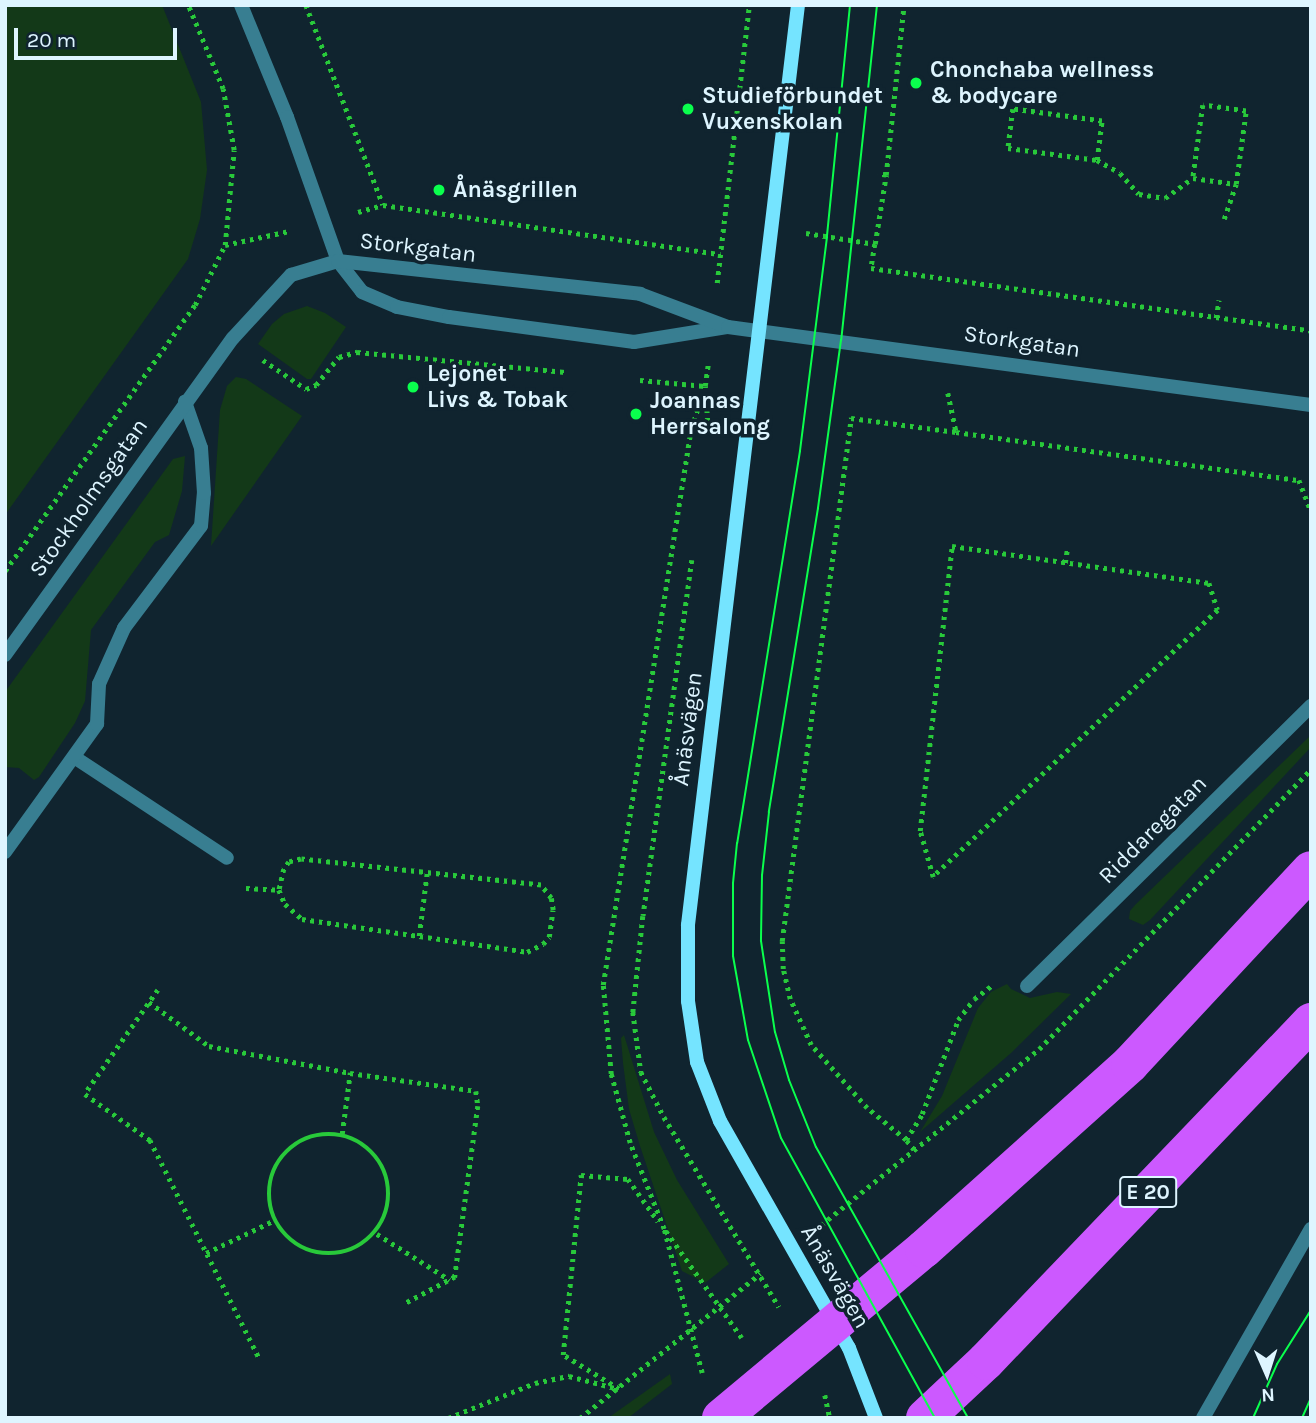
<!DOCTYPE html>
<meta charset="utf-8">
<style>
body{margin:0}
#map{position:relative;width:1316px;height:1423px;overflow:hidden;background:#10242f;font-family:Karla,sans-serif}
div>[style]{position:absolute}
.green>*{inset:0;background:#133918}
.path>*{height:4.5px;margin-top:-2.25px;transform-origin:0;background:repeating-linear-gradient(90deg,#28c93a 0 3.5px,transparent 0 8.5px)}
.path>.ring{margin:-2.25px;padding:0;box-sizing:content-box;background:none;border:4.5px solid #28c93a;border-radius:50%}
.lane>*{height:14px;margin:-7px;padding:0 7px;transform-origin:7px;border-radius:7px;background:#387e91}
.street>*{height:14px;margin:-7px;padding:0 7px;transform-origin:7px;border-radius:7px;background:#387e91}
.secondary>*{height:14px;margin:-7px;padding:0 7px;transform-origin:7px;border-radius:7px;background:#75e4ff}
.highway>*{height:38px;margin:-19px;padding:0 19px;transform-origin:19px;border-radius:19px;background:#cc59ff}
.tram>*{height:2px;margin:-1px;padding:0 1px;transform-origin:1px;border-radius:1px;background:#0aff4d}
.dots>*{width:19px;height:19px;translate:-50% -50%;box-sizing:border-box;border:4px solid #10242f;border-radius:50%}
span{translate:-50% -50%;white-space:nowrap;text-align:center;line-height:1.15;-webkit-text-stroke:7px #10242f;paint-order:stroke}
.shield-label span{padding:2px 5px;background:#10242f;border:2px solid;border-radius:5px;-webkit-text-stroke-width:0}
.shield-label{font-size:21px;color:#def5ff;font-weight:700}
.poi-label{font-size:23px;color:#def5ff;font-weight:700}
.left{translate:0 -50%;text-align:left}
.street-label{font-size:23px;color:#def5ff}
.frame{position:absolute;inset:0;border:7px solid #def5ff;pointer-events:none}
.north{position:absolute;left:1232px;top:1339px;width:70px;height:70px;-webkit-text-stroke:5px #10242f;paint-order:stroke;rotate:177deg;font-size:19px;font-weight:700;line-height:28px;text-align:center;color:#def5ff}
.north::after{content:'';display:block;margin:auto;width:24px;height:32px;background:#def5ff;clip-path:polygon(50% 0,100% 100%,50% 72%,0 100%)}
.scale{position:absolute;left:14px;top:28px;width:163px;height:32px;box-sizing:border-box;border:4px solid #def5ff;border-top:0;padding-left:9px;font-size:21px;line-height:24px;white-space:nowrap;color:#def5ff;-webkit-text-stroke:5px #10242f;paint-order:stroke}
</style>
<div id="map">
<div class="green">
<i style="clip-path:polygon(5px 5px,162px 5px,201px 102px,207px 170px,200px 219px,188px 259px,5px 515px)"></i>
<i style="clip-path:polygon(307px 306px,325px 313px,346px 327px,311px 379px,307px 379px,258px 344px,272px 324px,284px 314px)"></i>
<i style="clip-path:polygon(236px 377px,246px 379px,302px 416px,211px 546px,220px 410px,227px 386px)"></i>
<i style="clip-path:polygon(185px 456px,182px 491px,169px 535px,155px 542px,91px 630px,85px 701px,75px 723px,39px 777px,34px 780px,19px 768px,5px 767px,5px 692px,173px 459px)"></i>
<i style="clip-path:polygon(1311px 735px,1311px 747px,1150px 920px,1143px 925px,1129px 919px,1130px 911px,1135px 905px)"></i>
<i style="clip-path:polygon(1007px 984px,1011px 989px,1030px 998px,1057px 992px,1071px 994px,1011px 1053px,920px 1132px,942px 1096px,978px 1008px,991px 992px)"></i>
<i style="clip-path:polygon(624px 1035px,654px 1132px,677px 1180px,729px 1264px,705px 1283px,682px 1271px,640px 1146px,629px 1109px,623px 1063px,621px 1038px)"></i>
<i style="clip-path:polygon(670px 1374px,672px 1384px,628px 1418px,608px 1418px)"></i>
</div>
<div class="path">
<i style="left:306px;top:5px;width:214px;rotate:68.9deg"></i>
<i style="left:1097px;top:160px;width:39px;rotate:-83deg"></i>
<i style="left:1102px;top:121px;width:90px;rotate:-172.3deg"></i>
<i style="left:1013px;top:109px;width:39px;rotate:97deg"></i>
<i style="left:1008px;top:148px;width:90px;rotate:7.7deg"></i>
<i style="left:1097px;top:160px;width:26px;rotate:29deg"></i>
<i style="left:1120px;top:173px;width:28px;rotate:48deg"></i>
<i style="left:1139px;top:194px;width:26px;rotate:9deg"></i>
<i style="left:1165px;top:198px;width:34px;rotate:-36deg"></i>
<i style="left:1193px;top:178px;width:43px;rotate:7.9deg"></i>
<i style="left:1236px;top:184px;width:74px;rotate:-82.2deg"></i>
<i style="left:1246px;top:111px;width:43px;rotate:-172.1deg"></i>
<i style="left:1203px;top:105px;width:74px;rotate:97.8deg"></i>
<i style="left:886px;top:175px;width:171px;rotate:-84deg"></i>
<i style="left:358px;top:212px;width:26px;rotate:-16deg"></i>
<i style="left:383px;top:205px;width:341px;rotate:8.3deg"></i>
<i style="left:1224px;top:219px;width:37px;rotate:-71deg"></i>
<i style="left:806px;top:233px;width:70px;rotate:9.1deg"></i>
<i style="left:875px;top:244px;width:70px;rotate:-80.9deg"></i>
<i style="left:886px;top:175px;width:8px;rotate:-173deg"></i>
<i style="left:875px;top:244px;width:24px;rotate:99deg"></i>
<i style="left:871px;top:268px;width:444px;rotate:8.1deg"></i>
<i style="left:225px;top:245px;width:66px;rotate:-12.3deg"></i>
<i style="left:717px;top:283px;width:280px;rotate:-83.4deg"></i>
<i style="left:1216px;top:318px;width:18px;rotate:-81deg"></i>
<i style="left:263px;top:360px;width:52px;rotate:34deg"></i>
<i style="left:306px;top:389px;width:11px;rotate:-22deg"></i>
<i style="left:316px;top:385px;width:36px;rotate:-51deg"></i>
<i style="left:339px;top:357px;width:19px;rotate:-16deg"></i>
<i style="left:357px;top:352px;width:209px;rotate:5.5deg"></i>
<i style="left:640px;top:380px;width:65px;rotate:5.3deg"></i>
<i style="left:948px;top:393px;width:40px;rotate:78deg"></i>
<i style="left:956px;top:432px;width:346px;rotate:8deg"></i>
<i style="left:1299px;top:480px;width:33px;rotate:69deg"></i>
<i style="left:708px;top:430px;width:44px;rotate:-93.9deg"></i>
<i style="left:705px;top:386px;width:21px;rotate:-82deg"></i>
<i style="left:952px;top:546px;width:260px;rotate:8.2deg"></i>
<i style="left:1209px;top:583px;width:28px;rotate:72deg"></i>
<i style="left:1218px;top:610px;width:391px;rotate:136.9deg"></i>
<i style="left:933px;top:877px;width:48px;rotate:-105.8deg"></i>
<i style="left:920px;top:831px;width:287px;rotate:-83.6deg"></i>
<i style="left:692px;top:560px;width:359px;rotate:97.8deg"></i>
<i style="left:643px;top:916px;width:97px;rotate:95.9deg"></i>
<i style="left:633px;top:1012px;width:61px;rotate:82.4deg"></i>
<i style="left:641px;top:1072px;width:51px;rotate:62.9deg"></i>
<i style="left:664px;top:1117px;width:222px;rotate:58.8deg"></i>
<i style="left:1065px;top:563px;width:13px;rotate:-81deg"></i>
<i style="left:5px;top:571px;width:327px;rotate:-54.5deg"></i>
<i style="left:195px;top:305px;width:67px;rotate:-63.4deg"></i>
<i style="left:225px;top:245px;width:95px;rotate:-84.6deg"></i>
<i style="left:234px;top:150px;width:62px;rotate:-100.2deg"></i>
<i style="left:223px;top:89px;width:91px;rotate:-112.6deg"></i>
<i style="left:246px;top:888px;width:33px;rotate:3deg"></i>
<i style="left:279px;top:890px;width:15px;rotate:67deg"></i>
<i style="left:285px;top:904px;width:23px;rotate:41deg"></i>
<i style="left:302px;top:919px;width:227px;rotate:8.3deg"></i>
<i style="left:527px;top:952px;width:18px;rotate:-27deg"></i>
<i style="left:543px;top:944px;width:9px;rotate:-49deg"></i>
<i style="left:549px;top:937px;width:27px;rotate:-82deg"></i>
<i style="left:553px;top:910px;width:12px;rotate:-99deg"></i>
<i style="left:551px;top:898px;width:16px;rotate:-128deg"></i>
<i style="left:541px;top:885px;width:241px;rotate:-173.8deg"></i>
<i style="left:301px;top:859px;width:12px;rotate:166deg"></i>
<i style="left:289px;top:862px;width:9px;rotate:126deg"></i>
<i style="left:284px;top:869px;width:22px;rotate:103deg"></i>
<i style="left:419px;top:936px;width:64px;rotate:-82.8deg"></i>
<i style="left:158px;top:990px;width:127px;rotate:125.1deg"></i>
<i style="left:85px;top:1094px;width:80px;rotate:35.3deg"></i>
<i style="left:150px;top:1140px;width:244px;rotate:63.4deg"></i>
<i style="left:149px;top:1002px;width:74px;rotate:36.3deg"></i>
<i style="left:209px;top:1046px;width:144px;rotate:10.8deg"></i>
<i style="left:350px;top:1073px;width:127px;rotate:8.1deg"></i>
<i style="left:476px;top:1091px;width:15px;rotate:82deg"></i>
<i style="left:478px;top:1106px;width:173px;rotate:97.7deg"></i>
<i style="left:455px;top:1277px;width:58px;rotate:152.1deg"></i>
<i class="ring" style="left:269px;top:1134px;width:115.5px;height:115.5px"></i>
<i style="left:342px;top:1134px;width:62px;rotate:-82.5deg"></i>
<i style="left:906px;top:1140px;width:50px;rotate:-140.6deg"></i>
<i style="left:867px;top:1108px;width:84px;rotate:-131.6deg"></i>
<i style="left:811px;top:1045px;width:51px;rotate:-114.5deg"></i>
<i style="left:790px;top:999px;width:31px;rotate:-103deg"></i>
<i style="left:783px;top:969px;width:28px;rotate:-92deg"></i>
<i style="left:782px;top:941px;width:528px;rotate:-82.48deg"></i>
<i style="left:851px;top:418px;width:106px;rotate:7.6deg"></i>
<i style="left:914px;top:1150px;width:13px;rotate:-129deg"></i>
<i style="left:906px;top:1140px;width:31px;rotate:-58deg"></i>
<i style="left:922px;top:1114px;width:101px;rotate:-69deg"></i>
<i style="left:958px;top:1020px;width:26px;rotate:-53deg"></i>
<i style="left:974px;top:999px;width:21px;rotate:-37deg"></i>
<i style="left:821px;top:1225px;width:280px;rotate:-38.9deg"></i>
<i style="left:1039px;top:1049px;width:390px;rotate:-45.8deg"></i>
<i style="left:666px;top:1231px;width:131px;rotate:54.6deg"></i>
<i style="left:377px;top:1234px;width:86px;rotate:32.2deg"></i>
<i style="left:206px;top:1253px;width:74px;rotate:-25.5deg"></i>
<i style="left:702px;top:1373px;width:149px;rotate:-104.8deg"></i>
<i style="left:664px;top:1229px;width:92px;rotate:-111.6deg"></i>
<i style="left:630px;top:1143px;width:72px;rotate:-105.4deg"></i>
<i style="left:611px;top:1074px;width:89px;rotate:-95.1deg"></i>
<i style="left:603px;top:985px;width:563px;rotate:-81.01deg"></i>
<i style="left:691px;top:429px;width:41px;rotate:-71.6deg"></i>
<i style="left:619px;top:1389px;width:66px;rotate:-148.7deg"></i>
<i style="left:563px;top:1355px;width:181px;rotate:-84.3deg"></i>
<i style="left:581px;top:1175px;width:47px;rotate:4.9deg"></i>
<i style="left:628px;top:1179px;width:52px;rotate:54.5deg"></i>
<i style="left:825px;top:1395px;width:24px;rotate:78deg"></i>
<i style="left:448px;top:1418px;width:94px;rotate:-21.9deg"></i>
<i style="left:535px;top:1383px;width:35px;rotate:-12deg"></i>
<i style="left:569px;top:1376px;width:48px;rotate:14.6deg"></i>
<i style="left:580px;top:1418px;width:231px;rotate:-38.7deg"></i>
</div>
<div class="lane">
<i style="left:74px;top:757px;width:183px;rotate:33.4deg"></i>
<i style="left:5px;top:852px;width:158px;rotate:-54.3deg"></i>
<i style="left:97px;top:724px;width:40px;rotate:-87.1deg"></i>
<i style="left:99px;top:684px;width:61px;rotate:-65.9deg"></i>
<i style="left:124px;top:628px;width:128px;rotate:-53deg"></i>
<i style="left:201px;top:526px;width:33px;rotate:-85deg"></i>
<i style="left:204px;top:493px;width:45px;rotate:-93.8deg"></i>
<i style="left:201px;top:448px;width:49px;rotate:-109.2deg"></i>
<i style="left:1203px;top:1418px;width:218px;rotate:-60.3deg"></i>
</div>
<div class="street">
<i style="left:241px;top:5px;width:121px;rotate:67.7deg"></i>
<i style="left:287px;top:117px;width:153px;rotate:70.5deg"></i>
<i style="left:338px;top:261px;width:39px;rotate:52deg"></i>
<i style="left:362px;top:292px;width:38px;rotate:23deg"></i>
<i style="left:397px;top:307px;width:53px;rotate:10.9deg"></i>
<i style="left:449px;top:317px;width:187px;rotate:7.7deg"></i>
<i style="left:634px;top:342px;width:94px;rotate:-9.2deg"></i>
<i style="left:5px;top:655px;width:390px;rotate:-54.3deg"></i>
<i style="left:233px;top:338px;width:86px;rotate:-47.4deg"></i>
<i style="left:291px;top:275px;width:49px;rotate:-16.6deg"></i>
<i style="left:338px;top:261px;width:304px;rotate:6.2deg"></i>
<i style="left:640px;top:294px;width:94px;rotate:20.6deg"></i>
<i style="left:728px;top:327px;width:588px;rotate:7.62deg"></i>
<i style="left:1027px;top:986px;width:399px;rotate:-44.6deg"></i>
</div>
<div class="secondary">
<i style="left:798px;top:5px;width:927px;rotate:96.82deg"></i>
<i style="left:688px;top:925px;width:76px;rotate:90deg"></i>
<i style="left:688px;top:1001px;width:62px;rotate:81.6deg"></i>
<i style="left:697px;top:1062px;width:63px;rotate:68.7deg"></i>
<i style="left:720px;top:1121px;width:261px;rotate:60.4deg"></i>
<i style="left:849px;top:1348px;width:75px;rotate:68.9deg"></i>
</div>
<div class="highway">
<i style="left:721px;top:1418px;width:264px;rotate:-39.8deg"></i>
<i style="left:924px;top:1249px;width:277px;rotate:-41.9deg"></i>
<i style="left:1130px;top:1064px;width:265px;rotate:-47deg"></i>
<i style="left:925px;top:1418px;width:83px;rotate:-43.1deg"></i>
<i style="left:986px;top:1361px;width:470px;rotate:-46.2deg"></i>
</div>
<div class="tram">
<i style="left:850px;top:5px;width:233px;rotate:95.7deg"></i>
<i style="left:827px;top:237px;width:216px;rotate:97.2deg"></i>
<i style="left:800px;top:451px;width:397px;rotate:99.1deg"></i>
<i style="left:737px;top:843px;width:40px;rotate:95.7deg"></i>
<i style="left:733px;top:883px;width:73px;rotate:90deg"></i>
<i style="left:733px;top:956px;width:85px;rotate:79.9deg"></i>
<i style="left:748px;top:1040px;width:103px;rotate:71.4deg"></i>
<i style="left:781px;top:1138px;width:320px;rotate:61.2deg"></i>
<i style="left:877px;top:5px;width:337px;rotate:96.1deg"></i>
<i style="left:841px;top:340px;width:170px;rotate:97.8deg"></i>
<i style="left:818px;top:508px;width:308px;rotate:99.2deg"></i>
<i style="left:769px;top:812px;width:63px;rotate:96.3deg"></i>
<i style="left:762px;top:875px;width:66px;rotate:90.9deg"></i>
<i style="left:761px;top:941px;width:92px;rotate:81.3deg"></i>
<i style="left:775px;top:1032px;width:50px;rotate:73.7deg"></i>
<i style="left:789px;top:1080px;width:72px;rotate:68.1deg"></i>
<i style="left:816px;top:1147px;width:311px;rotate:60.7deg"></i>
<i style="left:1253px;top:1418px;width:59px;rotate:-66deg"></i>
<i style="left:1277px;top:1364px;width:64px;rotate:-57.8deg"></i>
<i style="left:1302px;top:1418px;width:22px;rotate:-66deg"></i>
</div>
<div class="dots">
<i style="left:916px;top:83px;background:#0aff4d"></i>
<i style="left:688px;top:109px;background:#0aff4d"></i>
<i style="left:439px;top:190px;background:#0aff4d"></i>
<i style="left:413px;top:387px;background:#0aff4d"></i>
<i style="left:636px;top:414px;background:#0aff4d"></i>
</div>
<div class="shield-label">
<span style="left:1148px;top:1192px">E 20</span>
</div>
<div class="poi-label">
<span class="left" style="left:930px;top:83px">Chonchaba wellness<br>&amp; bodycare</span>
<span class="left" style="left:702px;top:109px">Studieförbundet<br>Vuxenskolan</span>
<span class="left" style="left:453px;top:190px">Ånäsgrillen</span>
<span class="left" style="left:427px;top:387px">Lejonet<br>Livs &amp; Tobak</span>
<span class="left" style="left:650px;top:414px">Joannas<br>Herrsalong</span>
</div>
<div class="street-label">
<span style="left:418px;top:248px;rotate:7deg">Storkgatan</span>
<span style="left:1022px;top:342px;rotate:8deg">Storkgatan</span>
<span style="left:89px;top:498px;rotate:-55deg">Stockholmsgatan</span>
<span style="left:688px;top:729px;rotate:-83deg">Ånäsvägen</span>
<span style="left:1153px;top:830px;rotate:-45deg">Riddaregatan</span>
<span style="left:835px;top:1277px;rotate:60deg">Ånäsvägen</span>
</div>
<div class="frame"></div>
<div class="north">N</div>
<div class="scale">20 m</div>
</div>
